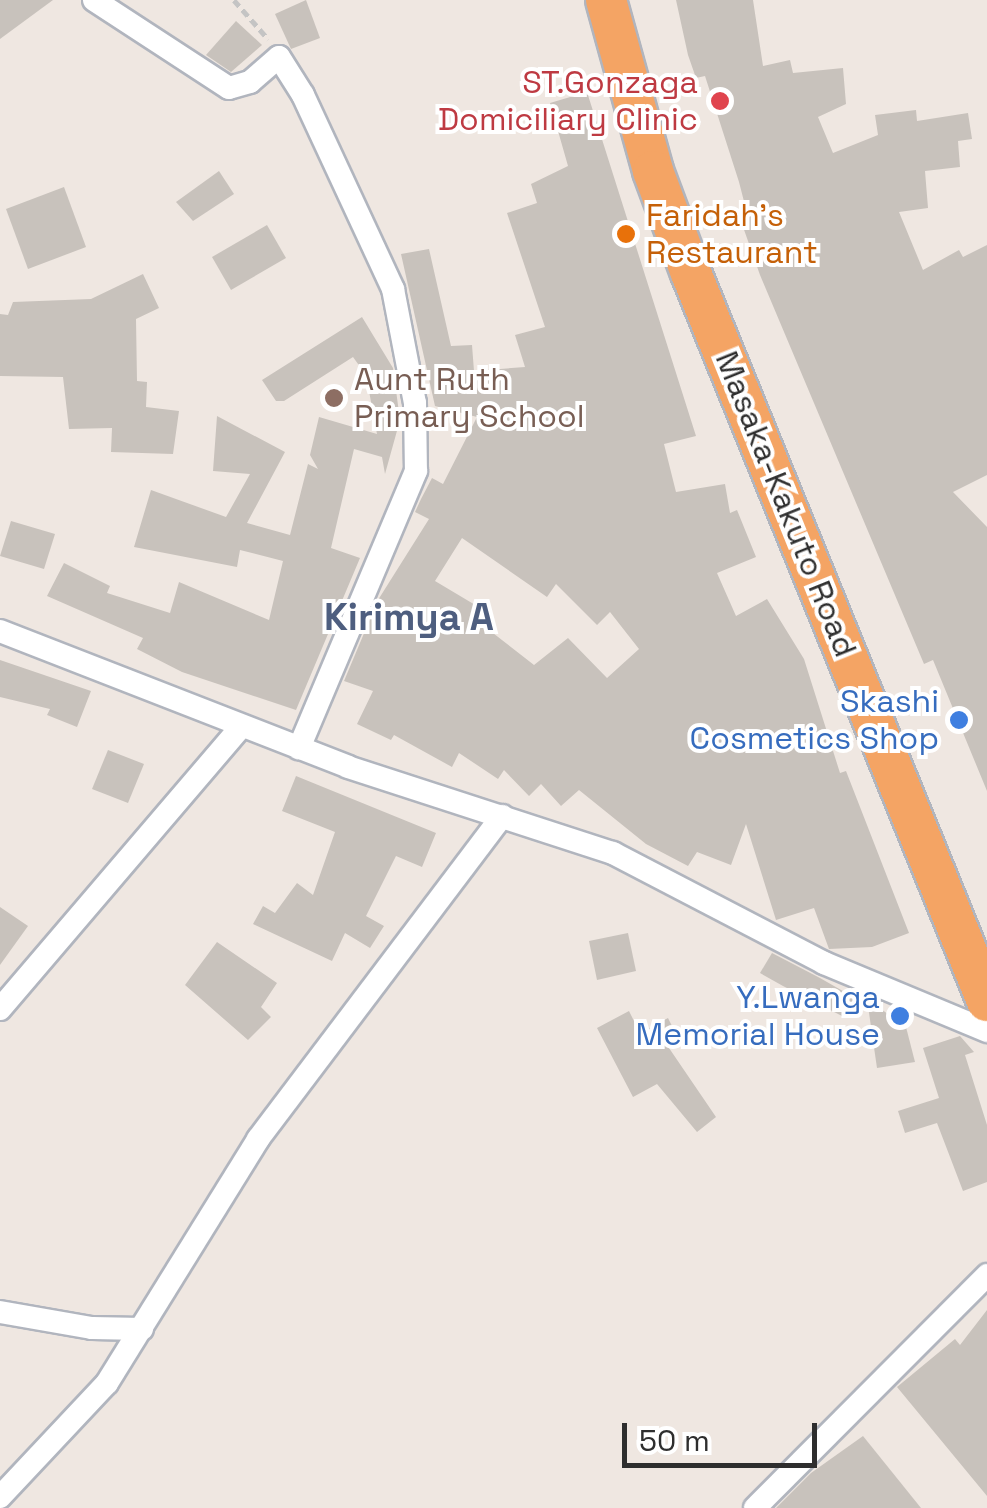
<!DOCTYPE html>
<style>
body{margin:0}
#map{position:relative;width:987px;height:1508px;overflow:hidden;background:#efe7e1;font-family:"Space Grotesk",sans-serif}
div>[style]{position:absolute}
.building>*{inset:0;background:#c8c2bc}
.path>*{height:5px;margin-top:-2.5px;transform-origin:0;background:repeating-linear-gradient(90deg,#c4c4c4 0 8px,transparent 0 13px)}
.roads{filter:drop-shadow(2px 0 #b1b5be) drop-shadow(-2px 0 #b1b5be) drop-shadow(0 2px #b1b5be) drop-shadow(0 -2px #b1b5be)}
.minor>*{height:22px;margin:-11px;padding:0 11px;transform-origin:11px;border-radius:11px;background:#fff}
.trunk>*{height:40px;margin:-20px;padding:0 20px;transform-origin:20px;border-radius:20px;background:#f4a464}
.dots>*{width:28px;height:28px;translate:-50% -50%;box-sizing:border-box;border:5px solid #fff;border-radius:50%}
span{translate:-50% -50%;white-space:nowrap;text-align:center;line-height:1.15;-webkit-text-stroke:8px #fff;paint-order:stroke}
.health-label{font-size:32px;color:#be3a42}
.right{translate:-100% -50%;text-align:right}
.food-label{font-size:32px;color:#c56008}
.left{translate:0 -50%;text-align:left}
.education-label{font-size:32px;color:#785e54}
.street-label{font-size:32px;color:#2e2e2e}
.shop-label{font-size:32px;color:#366cbe}
.quarter-label{font-size:38px;color:#4e5e7f;font-weight:700}
.scale{position:absolute;left:622px;top:1423px;width:195px;height:45px;box-sizing:border-box;border:5px solid #2e2e2e;border-top:0;padding-left:12px;font-size:30px;line-height:35px;white-space:nowrap;color:#2e2e2e;-webkit-text-stroke:8px #fff;paint-order:stroke}
</style>
<div id="map">
<div class="building">
<i style="clip-path:polygon(0 0,53px 0,0 39px)"></i>
<i style="clip-path:polygon(306px 0,320px 38px,291px 49px,275px 14px)"></i>
<i style="clip-path:polygon(676px 0,753px 0,763px 66px,790px 60px,793px 73px,843px 68px,846px 104px,818px 117px,833px 153px,878px 135px,875px 115px,916px 110px,917px 121px,968px 113px,972px 139px,958px 141px,960px 167px,925px 171px,928px 208px,899px 212px,923px 270px,959px 250px,963px 257px,987px 245px,987px 475px,953px 492px,987px 527px,987px 791px,933px 660px,924px 664px,760px 275px,742px 224px,749px 221px,739px 182px,705px 76px,696px 78px,688px 55px)"></i>
<i style="clip-path:polygon(236px 21px,262px 45px,231px 72px,206px 55px)"></i>
<i style="clip-path:polygon(evenodd,587px 92px,696px 436px,664px 444px,676px 492px,725px 484px,730px 513px,737px 510px,756px 557px,717px 573px,736px 616px,767px 599px,804px 659px,840px 773px,846px 771px,909px 933px,872px 947px,829px 949px,814px 908px,776px 920px,746px 824px,731px 865px,697px 852px,688px 866px,646px 844px,579px 790px,561px 806px,541px 784px,529px 796px,504px 770px,498px 779px,459px 753px,452px 767px,394px 735px,391px 740px,357px 724px,373px 691px,344px 681px,378px 600px,429px 519px,415px 512px,421px 499px,432px 478px,443px 484px,477px 417px,435px 406px,401px 254px,429px 249px,451px 346px,472px 345px,474px 371px,525px 367px,515px 335px,545px 327px,507px 213px,537px 203px,531px 184px,568px 166px,550px 103px,587px 92px,462px 538px,547px 597px,556px 584px,597px 625px,610px 612px,639px 649px,607px 678px,568px 638px,534px 665px,480px 623px,487px 612px,435px 581px,462px 538px)"></i>
<i style="clip-path:polygon(219px 171px,234px 194px,193px 221px,176px 202px)"></i>
<i style="clip-path:polygon(64px 187px,86px 247px,28px 269px,6px 209px)"></i>
<i style="clip-path:polygon(267px 225px,286px 258px,231px 290px,212px 257px)"></i>
<i style="clip-path:polygon(143px 274px,159px 308px,136px 319px,137px 381px,147px 382px,146px 407px,179px 411px,173px 454px,111px 452px,112px 428px,69px 429px,63px 377px,0 376px,0 314px,8px 315px,13px 302px,91px 299px)"></i>
<i style="clip-path:polygon(362px 317px,393px 368px,400px 420px,385px 474px,382px 457px,354px 449px,331px 548px,360px 558px,296px 710px,182px 672px,137px 649px,143px 638px,47px 596px,64px 563px,110px 586px,107px 593px,170px 613px,179px 582px,269px 620px,283px 561px,240px 550px,237px 567px,134px 547px,151px 490px,226px 517px,250px 474px,213px 471px,217px 416px,285px 452px,247px 523px,290px 535px,308px 464px,318px 469px,310px 455px,319px 417px,377px 434px,366px 375px,353px 357px,284px 401px,276px 401px,262px 380px)"></i>
<i style="clip-path:polygon(11px 521px,55px 534px,44px 569px,0 556px)"></i>
<i style="clip-path:polygon(0 660px,91px 691px,77px 727px,47px 715px,50px 709px,0 697px)"></i>
<i style="clip-path:polygon(108px 750px,144px 764px,128px 803px,92px 789px)"></i>
<i style="clip-path:polygon(296px 776px,436px 833px,422px 867px,396px 856px,366px 916px,384px 926px,370px 948px,345px 933px,332px 961px,253px 924px,263px 906px,275px 913px,297px 883px,313px 895px,335px 832px,282px 811px)"></i>
<i style="clip-path:polygon(0 907px,28px 926px,0 965px)"></i>
<i style="clip-path:polygon(628px 933px,636px 971px,597px 980px,589px 941px)"></i>
<i style="clip-path:polygon(217px 942px,277px 983px,261px 1007px,271px 1017px,248px 1040px,185px 985px)"></i>
<i style="clip-path:polygon(772px 953px,820px 978px,855px 998px,842px 1016px,783px 986px,760px 973px)"></i>
<i style="clip-path:polygon(867px 999px,906px 1027px,915px 1062px,877px 1068px)"></i>
<i style="clip-path:polygon(629px 1011px,640px 1033px,668px 1018px,680px 1042px,669px 1048px,716px 1117px,697px 1132px,657px 1084px,633px 1097px,597px 1028px)"></i>
<i style="clip-path:polygon(960px 1036px,974px 1052px,965px 1055px,987px 1125px,987px 1182px,963px 1191px,937px 1123px,905px 1133px,898px 1111px,939px 1098px,923px 1048px)"></i>
<i style="clip-path:polygon(987px 1310px,987px 1496px,897px 1387px,955px 1339px,960px 1345px)"></i>
<i style="clip-path:polygon(863px 1436px,921px 1508px,776px 1508px,811px 1473px)"></i>
</div>
<div class="path">
<i style="left:234px;top:0;width:52px;rotate:48.9deg"></i>
</div>
<div class="roads">
<div class="minor">
<i style="left:94px;top:0;width:161px;rotate:33.1deg"></i>
<i style="left:229px;top:88px;width:22px;rotate:-16deg"></i>
<i style="left:250px;top:82px;width:38px;rotate:-41deg"></i>
<i style="left:279px;top:57px;width:45px;rotate:57.7deg"></i>
<i style="left:303px;top:95px;width:214px;rotate:65.1deg"></i>
<i style="left:393px;top:289px;width:116px;rotate:79.1deg"></i>
<i style="left:415px;top:403px;width:68px;rotate:89.2deg"></i>
<i style="left:416px;top:471px;width:301px;rotate:112.9deg"></i>
<i style="left:0;top:631px;width:374px;rotate:21.3deg"></i>
<i style="left:348px;top:767px;width:279px;rotate:18deg"></i>
<i style="left:613px;top:853px;width:238px;rotate:27.5deg"></i>
<i style="left:824px;top:963px;width:177px;rotate:22.6deg"></i>
<i style="left:0;top:1009px;width:372px;rotate:-49.5deg"></i>
<i style="left:0;top:1312px;width:93px;rotate:9.9deg"></i>
<i style="left:92px;top:1328px;width:50px;rotate:1.1deg"></i>
<i style="left:0;top:1497px;width:156px;rotate:-46.8deg"></i>
<i style="left:107px;top:1383px;width:287px;rotate:-58.2deg"></i>
<i style="left:258px;top:1139px;width:405px;rotate:-52.9deg"></i>
<i style="left:755px;top:1508px;width:329px;rotate:-45.1deg"></i>
</div>
<div class="trunk">
<i style="left:606px;top:0;width:177px;rotate:74.6deg"></i>
<i style="left:653px;top:171px;width:109px;rotate:69.6deg"></i>
<i style="left:691px;top:273px;width:786px;rotate:67.87deg"></i>
</div>
</div>
<div class="dots">
<i style="left:720px;top:101px;background:#e0444e"></i>
<i style="left:626px;top:234px;background:#e8710a"></i>
<i style="left:334px;top:398px;background:#8d6e63"></i>
<i style="left:959px;top:720px;background:#3f7fe0"></i>
<i style="left:900px;top:1016px;background:#3f7fe0"></i>
</div>
<div class="health-label">
<span class="right" style="left:698px;top:101px">ST.Gonzaga<br>Domiciliary Clinic</span>
</div>
<div class="food-label">
<span class="left" style="left:646px;top:234px">Faridah's<br>Restaurant</span>
</div>
<div class="education-label">
<span class="left" style="left:354px;top:398px">Aunt Ruth<br>Primary School</span>
</div>
<div class="street-label">
<span style="left:786px;top:504px;rotate:68deg">Masaka-Kakuto Road</span>
</div>
<div class="shop-label">
<span class="right" style="left:939px;top:720px">Skashi<br>Cosmetics Shop</span>
<span class="right" style="left:880px;top:1016px">Y.Lwanga<br>Memorial House</span>
</div>
<div class="quarter-label">
<span style="left:409px;top:618px">Kirimya A</span>
</div>
<div class="scale">50 m</div>
</div>
